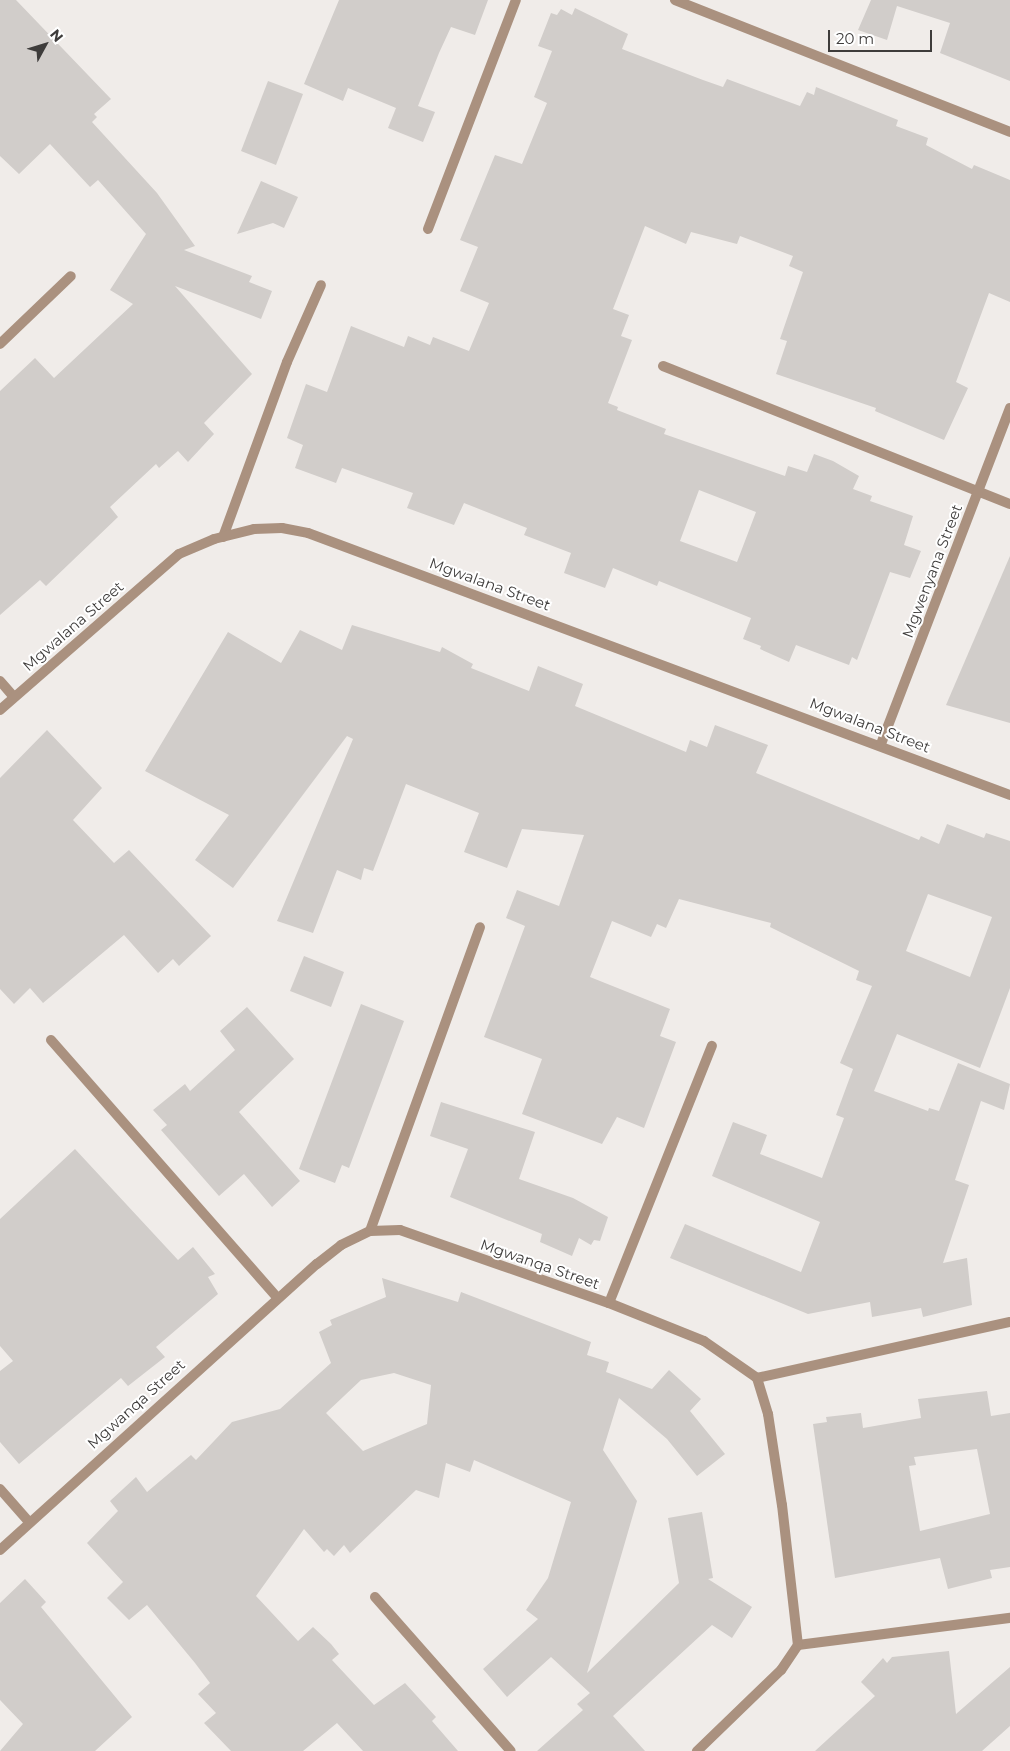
<!DOCTYPE html>
<style>
body{margin:0}
#map{position:relative;width:1010px;height:1751px;overflow:hidden;background:#f0ece9;font-family:Montserrat,sans-serif}
div>[style]{position:absolute}
.building>*{inset:0;background:#d1cdca}
.lane>*{height:10px;margin:-5px;padding:0 5px;transform-origin:5px;border-radius:5px;background:#aa917f}
.street>*{height:10px;margin:-5px;padding:0 5px;transform-origin:5px;border-radius:5px;background:#aa917f}
span{translate:-50% -50%;white-space:nowrap;text-align:center;line-height:1.15;-webkit-text-stroke:4px #fff;paint-order:stroke}
.street-label{font-size:15px;color:#3e3c3b}
.north{position:absolute;left:20px;top:20px;width:50px;height:50px;-webkit-text-stroke:4px #fff;paint-order:stroke;rotate:51deg;font-size:14px;font-weight:700;line-height:20px;text-align:center;color:#3e3c3b}
.north::after{content:'';display:block;margin:auto;width:18px;height:22px;background:#3e3c3b;clip-path:polygon(50% 0,100% 100%,50% 72%,0 100%)}
.scale{position:absolute;left:828px;top:30px;width:104px;height:22px;box-sizing:border-box;border:2px solid #3e3c3b;border-top:0;padding-left:6px;font-size:15px;line-height:18px;white-space:nowrap;color:#3e3c3b;-webkit-text-stroke:4px #fff;paint-order:stroke}
</style>
<div id="map">
<div class="building">
<i style="clip-path:polygon(0 0,16px 0,111px 99px,94px 114px,97px 117px,92px 122px,157px 193px,195px 246px,184px 250px,252px 276px,249px 282px,272px 291px,261px 319px,175px 286px,252px 374px,204px 423px,214px 434px,188px 462px,178px 451px,159px 468px,156px 464px,110px 507px,118px 517px,46px 586px,40px 580px,0 615px,0 391px,35px 358px,54px 378px,133px 304px,110px 290px,146px 234px,98px 180px,90px 187px,50px 144px,19px 174px,0 156px)"></i>
<i style="clip-path:polygon(339px 0,488px 0,475px 35px,451px 27px,439px 53px,418px 106px,435px 112px,423px 142px,388px 128px,396px 108px,348px 88px,343px 101px,304px 84px)"></i>
<i style="clip-path:polygon(871px 0,1010px 0,1010px 81px,940px 53px,950px 23px,897px 6px,887px 40px,858px 30px)"></i>
<i style="clip-path:polygon(evenodd,575px 8px,628px 34px,622px 49px,703px 80px,723px 87px,727px 79px,800px 106px,807px 92px,814px 95px,816px 87px,898px 120px,896px 126px,928px 138px,926px 145px,972px 169px,974px 165px,1010px 180px,1010px 302px,989px 293px,956px 382px,968px 388px,944px 440px,875px 411px,876px 408px,776px 374px,787px 341px,780px 339px,803px 272px,789px 266px,793px 256px,740px 236px,737px 244px,691px 232px,686px 244px,645px 226px,613px 309px,629px 315px,621px 336px,632px 340px,608px 403px,618px 407px,617px 410px,666px 429px,664px 434px,785px 476px,788px 466px,807px 472px,814px 454px,833px 461px,859px 476px,853px 489px,872px 496px,870px 501px,913px 516px,904px 545px,921px 551px,910px 578px,890px 572px,857px 660px,852px 657px,849px 665px,796px 645px,789px 662px,760px 649px,761px 646px,743px 639px,751px 618px,659px 581px,657px 586px,613px 568px,605px 588px,564px 573px,571px 553px,524px 535px,527px 528px,464px 503px,454px 525px,407px 508px,413px 493px,342px 468px,336px 483px,295px 468px,303px 445px,287px 438px,306px 384px,327px 392px,351px 326px,404px 347px,408px 336px,430px 345px,433px 337px,469px 351px,489px 303px,460px 291px,478px 247px,460px 240px,495px 155px,522px 164px,547px 103px,534px 97px,552px 51px,538px 46px,551px 13px,557px 15px,561px 9px,572px 15px,575px 8px,699px 490px,756px 512px,737px 562px,680px 541px,699px 490px)"></i>
<i style="clip-path:polygon(268px 81px,303px 94px,276px 165px,241px 151px)"></i>
<i style="clip-path:polygon(261px 181px,298px 197px,284px 228px,273px 223px,237px 234px)"></i>
<i style="clip-path:polygon(1010px 556px,1010px 723px,946px 705px)"></i>
<i style="clip-path:polygon(evenodd,352px 625px,440px 652px,442px 647px,473px 664px,471px 668px,529px 691px,538px 666px,583px 684px,575px 706px,686px 752px,690px 740px,707px 747px,715px 725px,768px 745px,756px 773px,919px 840px,921px 836px,939px 844px,947px 824px,984px 838px,986px 833px,1010px 841px,1010px 988px,980px 1068px,897px 1034px,874px 1091px,928px 1111px,929px 1108px,939px 1111px,958px 1063px,1010px 1084px,1004px 1110px,981px 1101px,955px 1180px,969px 1185px,943px 1263px,967px 1258px,972px 1305px,923px 1317px,921px 1308px,872px 1317px,870px 1302px,808px 1314px,670px 1258px,685px 1224px,801px 1272px,820px 1222px,712px 1176px,733px 1122px,767px 1135px,760px 1154px,822px 1178px,844px 1118px,836px 1115px,853px 1069px,840px 1063px,872px 986px,856px 980px,859px 971px,770px 927px,771px 923px,679px 899px,666px 928px,657px 924px,651px 937px,612px 921px,590px 977px,670px 1009px,660px 1036px,676px 1042px,644px 1128px,617px 1117px,602px 1144px,522px 1114px,542px 1059px,484px 1037px,525px 926px,506px 918px,517px 890px,559px 906px,584px 835px,522px 829px,507px 868px,464px 852px,479px 813px,406px 784px,373px 871px,364px 868px,361px 880px,337px 870px,313px 933px,277px 921px,353px 739px,347px 736px,233px 888px,195px 860px,229px 815px,145px 771px,228px 632px,281px 663px,300px 630px,342px 650px,352px 625px,928px 894px,992px 917px,970px 977px,906px 951px,928px 894px)"></i>
<i style="clip-path:polygon(47px 730px,102px 788px,73px 820px,114px 863px,129px 850px,211px 936px,179px 966px,173px 959px,158px 973px,124px 935px,43px 1003px,30px 988px,14px 1004px,0 989px,0 778px)"></i>
<i style="clip-path:polygon(304px 956px,344px 972px,331px 1007px,290px 991px)"></i>
<i style="clip-path:polygon(361px 1004px,404px 1021px,349px 1168px,342px 1165px,335px 1183px,299px 1169px)"></i>
<i style="clip-path:polygon(247px 1007px,294px 1059px,239px 1112px,300px 1181px,272px 1207px,244px 1174px,219px 1196px,161px 1130px,167px 1125px,153px 1110px,185px 1084px,190px 1091px,235px 1050px,220px 1031px)"></i>
<i style="clip-path:polygon(441px 1102px,535px 1132px,519px 1179px,573px 1198px,608px 1217px,600px 1241px,594px 1240px,591px 1245px,579px 1238px,572px 1256px,540px 1242px,542px 1234px,450px 1197px,468px 1149px,430px 1136px)"></i>
<i style="clip-path:polygon(75px 1149px,178px 1260px,193px 1247px,215px 1274px,208px 1277px,218px 1294px,156px 1347px,165px 1357px,128px 1386px,121px 1378px,19px 1464px,0 1442px,0 1371px,13px 1361px,0 1346px,0 1219px)"></i>
<i style="clip-path:polygon(evenodd,382px 1278px,458px 1302px,461px 1292px,591px 1342px,587px 1355px,609px 1362px,606px 1372px,652px 1389px,669px 1370px,701px 1399px,690px 1411px,725px 1454px,697px 1476px,667px 1439px,619px 1398px,603px 1450px,637px 1501px,587px 1673px,679px 1583px,668px 1518px,702px 1512px,713px 1578px,708px 1579px,752px 1607px,732px 1638px,712px 1625px,613px 1716px,645px 1751px,537px 1751px,583px 1710px,577px 1704px,590px 1693px,551px 1657px,507px 1697px,483px 1669px,538px 1619px,526px 1610px,548px 1578px,571px 1502px,474px 1460px,470px 1472px,446px 1463px,439px 1498px,416px 1490px,350px 1553px,344px 1545px,334px 1556px,327px 1549px,324px 1552px,304px 1529px,256px 1596px,298px 1641px,313px 1627px,331px 1644px,339px 1654px,332px 1660px,374px 1705px,405px 1683px,436px 1717px,432px 1721px,458px 1751px,363px 1751px,337px 1723px,303px 1751px,231px 1751px,204px 1723px,216px 1713px,198px 1694px,210px 1683px,195px 1663px,147px 1605px,129px 1620px,107px 1598px,123px 1582px,87px 1543px,118px 1511px,110px 1501px,136px 1477px,147px 1492px,191px 1455px,196px 1460px,232px 1422px,280px 1409px,331px 1363px,319px 1332px,332px 1325px,330px 1320px,386px 1297px,382px 1278px,394px 1373px,431px 1385px,427px 1424px,363px 1451px,326px 1413px,361px 1380px,394px 1373px)"></i>
<i style="clip-path:polygon(evenodd,987px 1391px,991px 1416px,1010px 1413px,1010px 1567px,990px 1570px,992px 1578px,948px 1589px,940px 1558px,835px 1578px,813px 1424px,827px 1422px,826px 1417px,861px 1413px,863px 1428px,921px 1418px,918px 1399px,987px 1391px,977px 1449px,990px 1514px,920px 1531px,909px 1466px,916px 1465px,914px 1457px,977px 1449px)"></i>
<i style="clip-path:polygon(25px 1579px,46px 1602px,41px 1607px,132px 1717px,95px 1751px,0 1751px,23px 1724px,0 1700px,0 1603px)"></i>
<i style="clip-path:polygon(949px 1651px,956px 1714px,1010px 1667px,1010px 1726px,982px 1751px,815px 1751px,875px 1696px,861px 1682px,883px 1658px,887px 1663px,892px 1657px)"></i>
</div>
<div class="lane">
<i style="left:428px;top:229px;width:245px;rotate:-69deg"></i>
<i style="left:0;top:344px;width:98px;rotate:-43.8deg"></i>
<i style="left:663px;top:366px;width:373px;rotate:21.7deg"></i>
<i style="left:223px;top:537px;width:186px;rotate:-69.9deg"></i>
<i style="left:287px;top:362px;width:84px;rotate:-66.2deg"></i>
<i style="left:51px;top:1040px;width:341px;rotate:48.7deg"></i>
<i style="left:370px;top:1231px;width:323px;rotate:-70.1deg"></i>
<i style="left:609px;top:1303px;width:277px;rotate:-68.2deg"></i>
<i style="left:757px;top:1378px;width:259px;rotate:-12.5deg"></i>
<i style="left:0;top:1489px;width:44px;rotate:48.7deg"></i>
<i style="left:375px;top:1597px;width:205px;rotate:48.6deg"></i>
<i style="left:798px;top:1645px;width:214px;rotate:-7.3deg"></i>
</div>
<div class="street">
<i style="left:675px;top:0;width:360px;rotate:21.5deg"></i>
<i style="left:0;top:681px;width:21px;rotate:49deg"></i>
<i style="left:0;top:710px;width:237px;rotate:-41.1deg"></i>
<i style="left:179px;top:554px;width:38px;rotate:-23deg"></i>
<i style="left:214px;top:539px;width:41px;rotate:-14deg"></i>
<i style="left:254px;top:529px;width:28px;rotate:-2deg"></i>
<i style="left:282px;top:528px;width:26px;rotate:11deg"></i>
<i style="left:308px;top:533px;width:749px;rotate:20.47deg"></i>
<i style="left:881px;top:744px;width:360px;rotate:-69deg"></i>
<i style="left:0;top:1550px;width:427px;rotate:-42.1deg"></i>
<i style="left:317px;top:1264px;width:31px;rotate:-38deg"></i>
<i style="left:341px;top:1245px;width:32px;rotate:-26deg"></i>
<i style="left:370px;top:1231px;width:30px;rotate:-2deg"></i>
<i style="left:400px;top:1230px;width:221px;rotate:19.3deg"></i>
<i style="left:609px;top:1303px;width:102px;rotate:21.8deg"></i>
<i style="left:704px;top:1341px;width:65px;rotate:34.9deg"></i>
<i style="left:757px;top:1378px;width:38px;rotate:73deg"></i>
<i style="left:768px;top:1414px;width:92px;rotate:81.3deg"></i>
<i style="left:782px;top:1505px;width:141px;rotate:83.5deg"></i>
<i style="left:798px;top:1645px;width:30px;rotate:124deg"></i>
<i style="left:781px;top:1670px;width:117px;rotate:136deg"></i>
</div>
<div class="street-label">
<span style="left:932px;top:571px;rotate:-69deg">Mgwenyana Street</span>
<span style="left:490px;top:584px;rotate:20deg">Mgwalana Street</span>
<span style="left:73px;top:626px;rotate:-41deg">Mgwalana Street</span>
<span style="left:870px;top:725px;rotate:21deg">Mgwalana Street</span>
<span style="left:540px;top:1264px;rotate:19deg">Mgwanqa Street</span>
<span style="left:136px;top:1404px;rotate:-42deg">Mgwanqa Street</span>
</div>
<div class="north">N</div>
<div class="scale">20 m</div>
</div>
